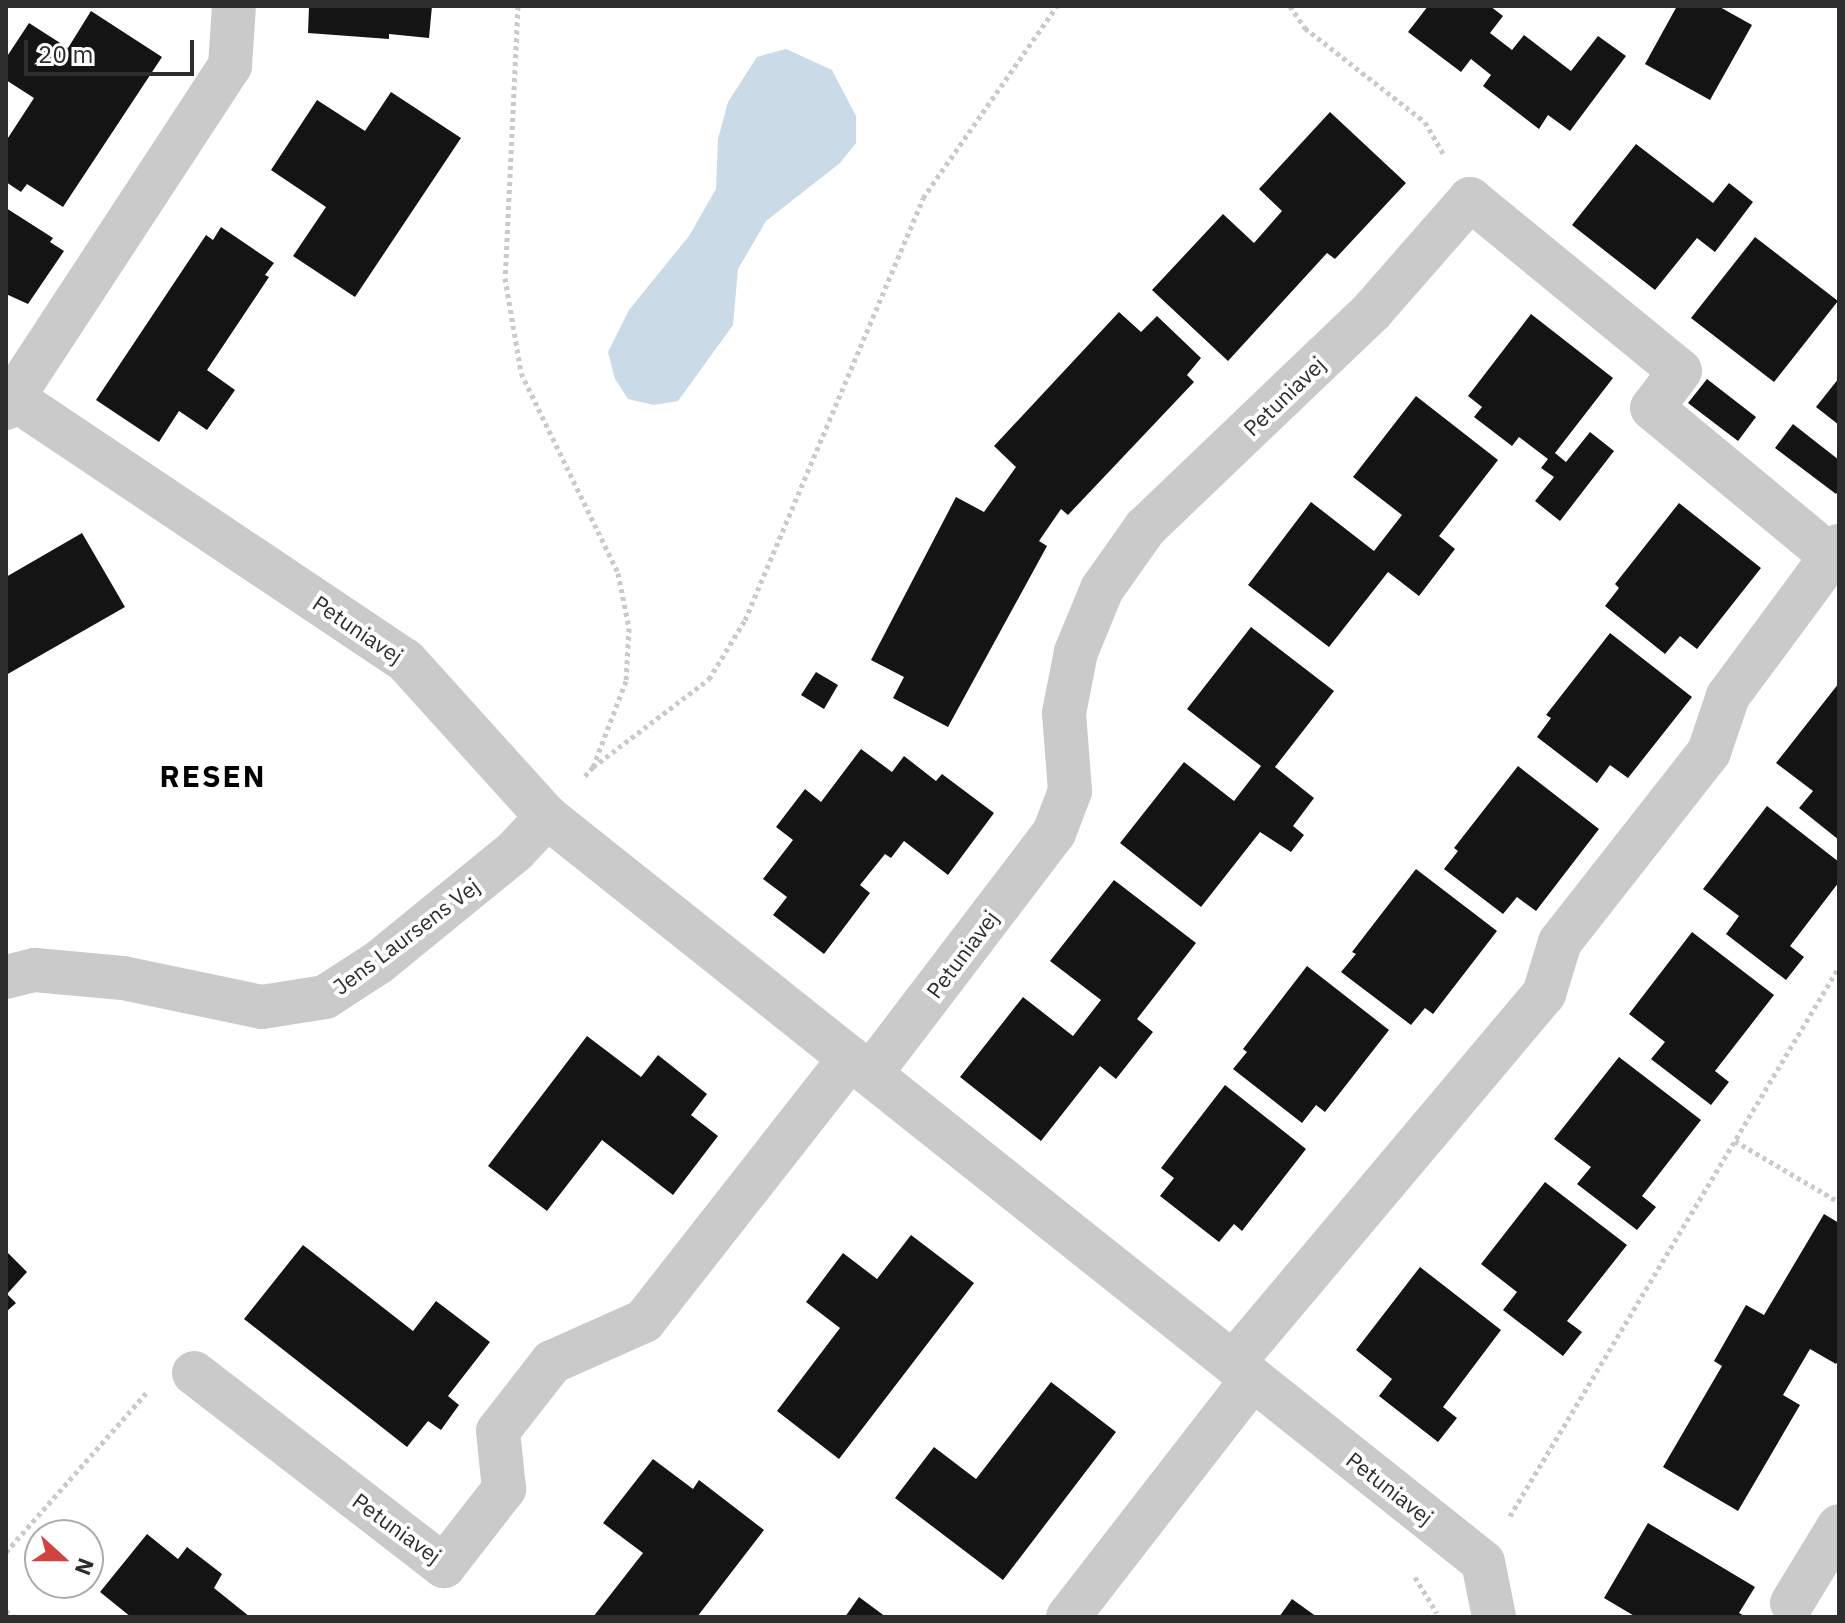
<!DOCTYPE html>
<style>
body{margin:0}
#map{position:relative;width:1845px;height:1623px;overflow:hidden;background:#fff;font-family:"IBM Plex Sans",sans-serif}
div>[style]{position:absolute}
.water>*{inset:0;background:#cadae7}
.building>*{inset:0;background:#141414}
.path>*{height:5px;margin-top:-2.5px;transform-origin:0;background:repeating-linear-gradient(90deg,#cacaca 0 4px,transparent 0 8px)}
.street>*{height:44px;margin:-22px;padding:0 22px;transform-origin:22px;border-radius:22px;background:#cacaca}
span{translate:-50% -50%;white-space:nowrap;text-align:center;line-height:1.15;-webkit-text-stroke:8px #fff;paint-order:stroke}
.street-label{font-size:22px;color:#2d2d2d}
.district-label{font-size:30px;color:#000;font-weight:700;letter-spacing:2px}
.frame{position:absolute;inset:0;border:8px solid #2d2d2d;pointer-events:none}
.north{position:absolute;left:24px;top:1519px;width:80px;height:80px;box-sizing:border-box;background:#fff;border:2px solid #ababab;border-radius:50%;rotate:111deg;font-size:22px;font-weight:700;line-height:32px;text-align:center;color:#2d2d2d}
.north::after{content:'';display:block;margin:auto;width:28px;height:36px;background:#d24241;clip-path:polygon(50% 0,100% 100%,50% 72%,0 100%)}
.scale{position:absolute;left:24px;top:40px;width:170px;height:36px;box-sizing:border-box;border:4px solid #2d2d2d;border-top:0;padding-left:10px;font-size:24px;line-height:28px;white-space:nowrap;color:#2d2d2d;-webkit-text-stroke:6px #fff;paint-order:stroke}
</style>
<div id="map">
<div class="water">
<i style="clip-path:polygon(786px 49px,832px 70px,856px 116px,856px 143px,840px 163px,766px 221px,738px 269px,733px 325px,678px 401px,654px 405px,628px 399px,615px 379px,608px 352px,629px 310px,689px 236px,716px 189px,718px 139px,728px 102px,757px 57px)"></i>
</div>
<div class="building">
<i style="clip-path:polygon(309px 6px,432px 6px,429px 38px,389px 34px,389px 39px,308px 33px)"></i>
<i style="clip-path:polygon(1428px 6px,1490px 6px,1503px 16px,1490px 33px,1512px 50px,1524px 35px,1571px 71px,1598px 36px,1626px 56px,1570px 131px,1548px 115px,1539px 129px,1483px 86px,1491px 75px,1471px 59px,1461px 72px,1408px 32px)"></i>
<i style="clip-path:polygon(1677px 6px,1718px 6px,1752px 25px,1710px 100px,1645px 64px)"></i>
<i style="clip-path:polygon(91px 11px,162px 57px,63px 207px,27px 184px,21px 192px,6px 182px,6px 141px,34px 98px,6px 80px,6px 58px,29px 23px,68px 48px)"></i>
<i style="clip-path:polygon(391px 92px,461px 138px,355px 297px,293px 256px,326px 207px,271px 170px,317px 100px,365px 131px)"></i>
<i style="clip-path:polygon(1330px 112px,1406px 183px,1335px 259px,1327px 253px,1228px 361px,1152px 290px,1223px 214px,1254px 243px,1282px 211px,1259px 189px)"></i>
<i style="clip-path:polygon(1636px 144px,1713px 203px,1729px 183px,1753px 202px,1715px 252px,1697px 238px,1655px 290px,1572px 225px)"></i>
<i style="clip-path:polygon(6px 208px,53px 238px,50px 242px,64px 251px,28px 304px,6px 294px)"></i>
<i style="clip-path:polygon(221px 227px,274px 263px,265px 275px,269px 277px,207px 370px,235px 390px,207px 430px,179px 411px,159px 442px,96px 400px,206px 235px,213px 240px)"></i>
<i style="clip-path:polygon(1755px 237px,1838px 301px,1774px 382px,1691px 318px)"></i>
<i style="clip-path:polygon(1119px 312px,1141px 332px,1157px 316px,1201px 358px,1187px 375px,1194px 382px,1068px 515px,1061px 509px,1039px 541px,1047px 546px,948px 727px,893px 698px,904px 677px,871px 660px,956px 497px,984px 512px,1016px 467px,994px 446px)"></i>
<i style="clip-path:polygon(1531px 314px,1613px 378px,1555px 453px,1566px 462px,1590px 432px,1614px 451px,1560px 521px,1535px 501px,1554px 477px,1541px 468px,1548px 459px,1519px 437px,1512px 446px,1474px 417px,1482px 407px,1468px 396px)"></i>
<i style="clip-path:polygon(1839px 378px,1839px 425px,1816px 407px)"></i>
<i style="clip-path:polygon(1707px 379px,1756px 417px,1738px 441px,1688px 403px)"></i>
<i style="clip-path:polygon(1416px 396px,1498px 460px,1439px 536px,1455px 549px,1419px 596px,1388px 572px,1329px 647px,1248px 585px,1311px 502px,1374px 551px,1402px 515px,1353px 477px)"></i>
<i style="clip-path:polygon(1793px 424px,1839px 460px,1839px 490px,1836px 494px,1775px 448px)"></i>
<i style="clip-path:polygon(1679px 503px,1761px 568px,1697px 649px,1680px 636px,1665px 654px,1605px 606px,1619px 588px,1615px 584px)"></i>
<i style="clip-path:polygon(82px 533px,125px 607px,6px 675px,6px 577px)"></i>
<i style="clip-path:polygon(1251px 627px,1334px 691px,1275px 767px,1314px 798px,1293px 826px,1304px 835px,1291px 852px,1260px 832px,1201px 907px,1120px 843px,1184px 762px,1234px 801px,1261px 766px,1187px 709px)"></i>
<i style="clip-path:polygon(1610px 633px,1692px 697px,1628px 778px,1610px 765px,1597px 783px,1537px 737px,1551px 718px,1546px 715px)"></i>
<i style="clip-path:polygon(816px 672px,838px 685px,824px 709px,801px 695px)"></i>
<i style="clip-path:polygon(1839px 683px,1839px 840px,1799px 808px,1813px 791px,1776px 763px)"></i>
<i style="clip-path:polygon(861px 749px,892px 772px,904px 756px,936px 781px,942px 774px,994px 813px,948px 875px,904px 841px,891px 858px,885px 854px,860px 885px,870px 893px,824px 954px,773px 915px,787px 897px,763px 879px,793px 840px,776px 827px,805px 789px,821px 802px)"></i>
<i style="clip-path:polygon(1518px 766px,1599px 829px,1536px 911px,1517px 897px,1503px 914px,1444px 869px,1458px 851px,1454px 848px)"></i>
<i style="clip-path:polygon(1767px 806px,1839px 862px,1839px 882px,1790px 946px,1804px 957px,1786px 980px,1726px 934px,1739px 916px,1703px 889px)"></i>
<i style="clip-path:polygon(1416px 869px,1497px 931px,1433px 1014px,1425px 1008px,1411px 1025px,1341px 972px,1356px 954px,1352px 952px)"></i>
<i style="clip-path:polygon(1114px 880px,1196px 943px,1137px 1019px,1153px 1032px,1116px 1079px,1100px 1066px,1041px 1141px,960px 1077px,1023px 997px,1073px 1036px,1101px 1000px,1050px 961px)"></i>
<i style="clip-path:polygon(1692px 932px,1774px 995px,1715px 1071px,1729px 1082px,1711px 1105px,1651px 1059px,1665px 1042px,1629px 1014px)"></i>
<i style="clip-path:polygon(1307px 966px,1389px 1030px,1325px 1112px,1316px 1105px,1302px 1123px,1233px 1069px,1247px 1052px,1243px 1049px)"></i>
<i style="clip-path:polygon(587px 1036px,641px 1077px,658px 1055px,707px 1094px,691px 1115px,718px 1136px,673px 1195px,602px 1140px,547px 1211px,488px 1166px)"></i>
<i style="clip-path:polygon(1619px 1057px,1701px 1120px,1642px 1196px,1656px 1207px,1637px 1230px,1577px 1184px,1591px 1167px,1554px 1139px)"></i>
<i style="clip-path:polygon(1225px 1085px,1306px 1149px,1242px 1231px,1234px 1224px,1219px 1242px,1160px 1196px,1174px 1178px,1161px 1168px)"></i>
<i style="clip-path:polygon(1545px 1182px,1627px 1245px,1567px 1321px,1582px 1332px,1563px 1356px,1503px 1310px,1517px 1292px,1481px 1264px)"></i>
<i style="clip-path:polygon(1824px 1214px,1839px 1223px,1839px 1359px,1836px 1364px,1810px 1349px,1783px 1395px,1800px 1405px,1738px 1511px,1663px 1467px,1722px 1366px,1714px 1361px,1746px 1305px,1764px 1315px)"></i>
<i style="clip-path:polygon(911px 1235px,974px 1283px,839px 1459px,777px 1411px,840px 1328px,806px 1302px,843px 1253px,877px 1279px)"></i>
<i style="clip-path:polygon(303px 1245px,413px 1331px,436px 1301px,490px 1342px,448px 1396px,459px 1405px,441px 1430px,428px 1421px,407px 1447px,244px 1319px)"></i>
<i style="clip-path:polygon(6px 1251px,27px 1272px,7px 1294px,16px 1303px,6px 1312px)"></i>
<i style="clip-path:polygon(1420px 1267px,1501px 1330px,1443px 1407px,1457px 1418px,1438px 1442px,1379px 1396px,1392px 1379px,1356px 1350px)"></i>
<i style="clip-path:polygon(1051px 1382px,1116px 1432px,1003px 1580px,895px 1498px,934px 1447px,976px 1479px)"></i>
<i style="clip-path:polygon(653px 1459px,693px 1489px,699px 1480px,764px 1530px,697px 1617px,593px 1617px,643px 1553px,603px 1523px)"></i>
<i style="clip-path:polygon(1648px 1523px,1755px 1587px,1739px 1613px,1746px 1617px,1636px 1617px,1604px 1598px)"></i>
<i style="clip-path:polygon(147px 1534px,178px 1559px,187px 1547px,222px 1574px,214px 1588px,250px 1617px,131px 1617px,100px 1592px)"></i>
<i style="clip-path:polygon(859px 1597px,886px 1617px,845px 1617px)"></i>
<i style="clip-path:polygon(1292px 1599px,1317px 1617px,1279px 1617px)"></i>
</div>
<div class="path">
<i style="left:518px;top:6px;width:272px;rotate:92.7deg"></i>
<i style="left:505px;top:278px;width:96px;rotate:80.4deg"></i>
<i style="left:521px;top:373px;width:222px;rotate:64.1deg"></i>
<i style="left:618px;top:573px;width:56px;rotate:78.7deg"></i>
<i style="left:629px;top:628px;width:53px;rotate:93.2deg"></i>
<i style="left:626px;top:681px;width:92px;rotate:111deg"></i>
<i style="left:593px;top:767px;width:15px;rotate:132deg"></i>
<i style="left:1290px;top:6px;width:27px;rotate:56deg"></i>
<i style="left:1305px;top:28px;width:152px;rotate:38.1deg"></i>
<i style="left:1425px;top:122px;width:39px;rotate:60deg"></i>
<i style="left:593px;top:767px;width:146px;rotate:-37.2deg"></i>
<i style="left:709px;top:679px;width:69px;rotate:-58.6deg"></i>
<i style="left:745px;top:620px;width:458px;rotate:-67.1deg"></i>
<i style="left:923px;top:198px;width:234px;rotate:-55.1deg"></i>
<i style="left:1735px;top:1141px;width:121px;rotate:30.4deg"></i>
<i style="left:1510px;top:1516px;width:640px;rotate:-59.07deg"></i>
<i style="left:6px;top:1552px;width:212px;rotate:-48.6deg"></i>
<i style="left:1415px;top:1577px;width:42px;rotate:58.6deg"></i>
<i style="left:6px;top:1611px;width:11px;rotate:34deg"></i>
</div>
<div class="street">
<i style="left:13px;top:398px;width:471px;rotate:33.8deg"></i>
<i style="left:405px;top:660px;width:212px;rotate:47.9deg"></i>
<i style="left:547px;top:817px;width:1196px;rotate:38.52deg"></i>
<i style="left:1483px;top:1562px;width:56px;rotate:78.7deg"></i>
<i style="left:6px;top:408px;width:409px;rotate:-56.8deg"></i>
<i style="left:230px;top:66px;width:60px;rotate:-86.2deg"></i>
<i style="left:6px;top:977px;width:30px;rotate:-14deg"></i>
<i style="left:35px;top:970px;width:88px;rotate:5.2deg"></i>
<i style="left:123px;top:978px;width:142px;rotate:11.8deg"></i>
<i style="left:262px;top:1007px;width:64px;rotate:-9deg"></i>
<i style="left:325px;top:997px;width:64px;rotate:-32.9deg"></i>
<i style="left:379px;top:962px;width:176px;rotate:-39.2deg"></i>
<i style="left:515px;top:851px;width:47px;rotate:-46.7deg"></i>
<i style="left:871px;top:1073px;width:302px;rotate:-52.7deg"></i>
<i style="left:1054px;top:833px;width:45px;rotate:-69.1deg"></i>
<i style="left:1070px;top:791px;width:78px;rotate:-94.4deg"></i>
<i style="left:1064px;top:713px;width:62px;rotate:-78.9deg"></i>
<i style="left:1076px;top:652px;width:68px;rotate:-67.6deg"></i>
<i style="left:1102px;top:589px;width:75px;rotate:-54.8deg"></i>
<i style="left:1145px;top:528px;width:314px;rotate:-43.7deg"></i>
<i style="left:1372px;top:311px;width:149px;rotate:-48.8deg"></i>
<i style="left:1470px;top:199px;width:271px;rotate:39.3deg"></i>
<i style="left:1680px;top:371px;width:46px;rotate:127.1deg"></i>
<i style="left:1652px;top:408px;width:232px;rotate:39.6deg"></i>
<i style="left:1233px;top:1363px;width:483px;rotate:-49.9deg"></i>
<i style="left:1544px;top:994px;width:54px;rotate:-72.9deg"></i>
<i style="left:1560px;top:942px;width:241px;rotate:-51.9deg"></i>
<i style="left:1709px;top:752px;width:59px;rotate:-71.3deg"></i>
<i style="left:1728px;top:696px;width:187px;rotate:-53.5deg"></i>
<i style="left:194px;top:1373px;width:316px;rotate:37.7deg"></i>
<i style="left:444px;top:1566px;width:98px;rotate:-52.1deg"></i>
<i style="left:504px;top:1489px;width:58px;rotate:-95.9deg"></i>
<i style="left:498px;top:1431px;width:88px;rotate:-52deg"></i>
<i style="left:552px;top:1362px;width:101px;rotate:-24deg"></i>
<i style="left:644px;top:1321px;width:334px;rotate:-51.9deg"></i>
<i style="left:1792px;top:1603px;width:90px;rotate:-58.6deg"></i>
<i style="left:1068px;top:1617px;width:300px;rotate:-52.2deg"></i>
</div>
<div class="street-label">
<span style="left:1284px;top:396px;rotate:-44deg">Petuniavej</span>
<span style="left:358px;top:629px;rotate:34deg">Petuniavej</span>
<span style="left:406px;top:936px;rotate:-37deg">Jens Laursens Vej</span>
<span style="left:962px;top:954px;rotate:-53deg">Petuniavej</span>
<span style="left:1390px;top:1488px;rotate:38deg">Petuniavej</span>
<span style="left:397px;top:1528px;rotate:36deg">Petuniavej</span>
</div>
<div class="district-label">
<span style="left:213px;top:776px">RESEN</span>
</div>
<div class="frame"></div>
<div class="north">N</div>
<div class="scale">20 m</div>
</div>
